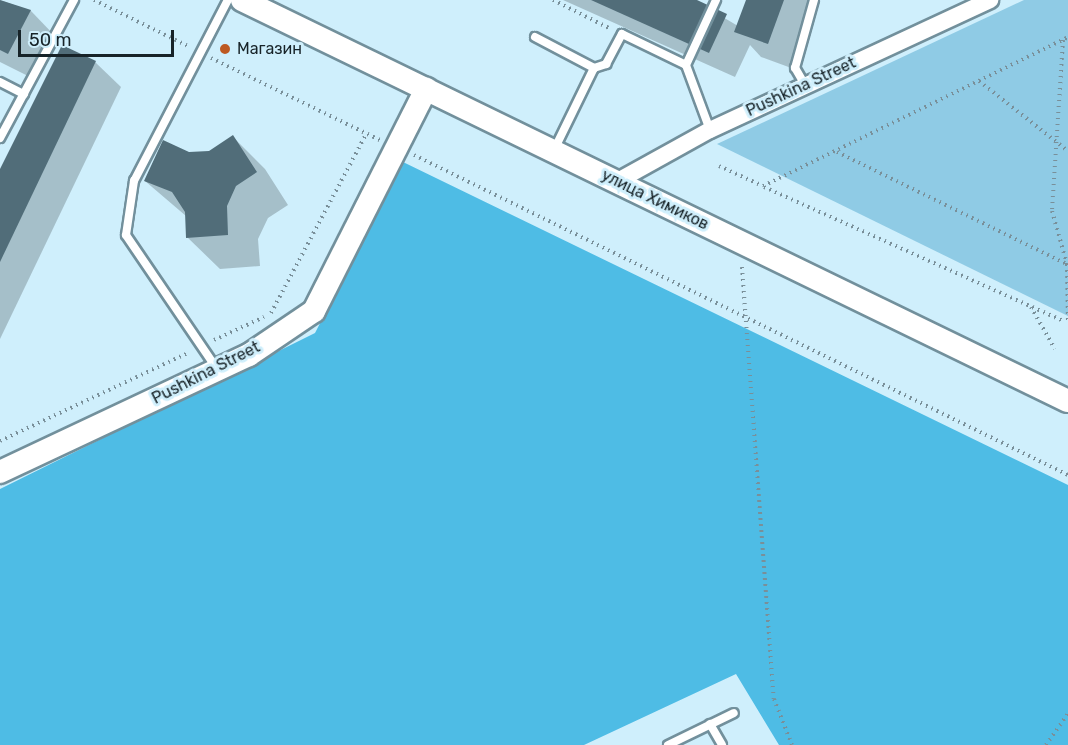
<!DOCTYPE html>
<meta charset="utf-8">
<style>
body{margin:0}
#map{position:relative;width:1068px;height:745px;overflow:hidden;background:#cfeffc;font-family:Rubik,sans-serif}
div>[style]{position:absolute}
.green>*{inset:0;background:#8fcbe5}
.forest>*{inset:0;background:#4ebce5}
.shadow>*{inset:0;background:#0003}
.building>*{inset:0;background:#516d79}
.path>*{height:4px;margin-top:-2px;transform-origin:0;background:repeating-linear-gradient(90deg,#798f99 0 1.5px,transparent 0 6px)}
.roads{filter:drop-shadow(2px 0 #72909c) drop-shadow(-2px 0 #72909c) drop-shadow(0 2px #72909c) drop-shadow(0 -2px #72909c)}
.lane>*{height:8px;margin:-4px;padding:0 4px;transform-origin:4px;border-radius:4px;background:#fff}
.street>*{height:16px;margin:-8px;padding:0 8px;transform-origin:8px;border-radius:8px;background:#fff}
.secondary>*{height:22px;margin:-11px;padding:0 11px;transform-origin:11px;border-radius:11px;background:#fff}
.dots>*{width:16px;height:16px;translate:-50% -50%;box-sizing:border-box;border:3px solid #cfeffc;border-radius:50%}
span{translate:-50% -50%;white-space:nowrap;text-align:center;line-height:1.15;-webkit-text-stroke:6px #cfeffc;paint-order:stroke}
.poi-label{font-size:16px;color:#172328}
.left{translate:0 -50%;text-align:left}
.street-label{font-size:16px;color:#172328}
.scale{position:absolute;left:18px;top:30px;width:156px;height:27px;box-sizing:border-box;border:3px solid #172328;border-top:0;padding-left:8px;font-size:18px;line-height:21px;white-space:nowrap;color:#172328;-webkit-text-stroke:4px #cfeffc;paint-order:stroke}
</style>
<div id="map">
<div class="green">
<i style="clip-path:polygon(1024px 0,1068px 0,1068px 316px,717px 144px)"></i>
</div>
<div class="forest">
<i style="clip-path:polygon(403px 162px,1068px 485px,1068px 745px,779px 745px,736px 674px,584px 745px,0 745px,0 489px,315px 333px)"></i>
</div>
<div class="shadow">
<i style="clip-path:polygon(0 0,31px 11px,56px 37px,34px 79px,0 62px)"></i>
<i style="clip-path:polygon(563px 0,694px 0,738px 26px,747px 0,819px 0,794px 69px,761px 57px,750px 45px,735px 77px)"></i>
<i style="clip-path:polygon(95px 62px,121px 87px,0 339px,0 173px)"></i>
<i style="clip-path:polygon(233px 137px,265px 169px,288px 205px,268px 218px,258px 239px,260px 266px,220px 269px,187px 237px,186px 216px,145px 181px,189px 154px,210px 152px)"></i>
</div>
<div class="building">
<i style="clip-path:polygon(0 0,31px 10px,8px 54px,0 50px)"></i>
<i style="clip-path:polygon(591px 0,697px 0,727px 14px,709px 53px)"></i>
<i style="clip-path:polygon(746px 0,784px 0,768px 44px,734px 32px)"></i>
<i style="clip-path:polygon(62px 45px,96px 61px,0 262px,0 169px)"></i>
<i style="clip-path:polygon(233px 135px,257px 172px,236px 186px,227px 206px,228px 235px,186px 238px,185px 212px,172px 192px,144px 181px,163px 140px,189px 152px,209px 151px)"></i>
</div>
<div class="path">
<i style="left:94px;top:0;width:105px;rotate:26.1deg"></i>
<i style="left:553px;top:0;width:65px;rotate:26.6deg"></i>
<i style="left:1063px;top:40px;width:171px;rotate:93.7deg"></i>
<i style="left:1052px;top:211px;width:55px;rotate:74.2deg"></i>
<i style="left:1067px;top:264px;width:59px;rotate:89deg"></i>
<i style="left:211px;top:58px;width:188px;rotate:25.9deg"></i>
<i style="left:979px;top:81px;width:113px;rotate:38.2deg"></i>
<i style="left:837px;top:152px;width:256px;rotate:26deg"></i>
<i style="left:414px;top:155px;width:728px;rotate:26.07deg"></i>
<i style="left:719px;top:166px;width:48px;rotate:24.4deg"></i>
<i style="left:763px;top:186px;width:339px;rotate:-26deg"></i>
<i style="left:764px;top:187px;width:329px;rotate:24.1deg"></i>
<i style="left:742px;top:267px;width:433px;rotate:85.8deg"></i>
<i style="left:774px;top:699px;width:49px;rotate:68.6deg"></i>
<i style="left:1031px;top:307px;width:48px;rotate:60.3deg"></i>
<i style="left:271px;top:313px;width:203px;rotate:-62deg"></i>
<i style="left:214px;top:340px;width:55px;rotate:-24.7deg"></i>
<i style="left:0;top:441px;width:208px;rotate:-25.1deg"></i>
<i style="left:1046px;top:745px;width:38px;rotate:-55deg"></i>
</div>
<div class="roads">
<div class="lane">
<i style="left:535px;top:37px;width:67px;rotate:27.7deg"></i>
<i style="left:594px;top:68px;width:91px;rotate:116deg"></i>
<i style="left:594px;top:68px;width:13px;rotate:-18deg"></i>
<i style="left:606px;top:64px;width:34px;rotate:-62deg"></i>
<i style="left:622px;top:34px;width:71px;rotate:25.8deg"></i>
<i style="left:0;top:82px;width:27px;rotate:27deg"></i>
<i style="left:805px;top:85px;width:20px;rotate:-120deg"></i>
<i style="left:795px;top:68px;width:71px;rotate:-74.4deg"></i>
<i style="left:710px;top:130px;width:69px;rotate:-110.3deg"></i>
<i style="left:686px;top:65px;width:72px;rotate:-65.2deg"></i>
<i style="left:0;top:138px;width:157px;rotate:-61.8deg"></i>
<i style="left:217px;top:369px;width:162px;rotate:-124.2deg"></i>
<i style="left:126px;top:235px;width:55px;rotate:-81.6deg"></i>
<i style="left:134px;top:181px;width:204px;rotate:-62.6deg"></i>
<i style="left:710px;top:724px;width:24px;rotate:60deg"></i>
<i style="left:668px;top:745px;width:73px;rotate:-25.9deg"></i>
</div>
<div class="street">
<i style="left:616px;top:182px;width:107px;rotate:-29deg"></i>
<i style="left:710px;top:130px;width:309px;rotate:-24.9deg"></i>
</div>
<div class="secondary">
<i style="left:242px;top:0;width:918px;rotate:25.9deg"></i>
<i style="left:0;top:472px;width:275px;rotate:-25.2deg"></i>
<i style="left:249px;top:355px;width:78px;rotate:-34.1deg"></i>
<i style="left:314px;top:311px;width:249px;rotate:-63.2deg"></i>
</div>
</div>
<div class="dots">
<i style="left:225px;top:49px;background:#bd5922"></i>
</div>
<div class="poi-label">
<span class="left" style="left:237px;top:49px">Магазин</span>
</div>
<div class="street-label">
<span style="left:801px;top:87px;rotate:-25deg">Pushkina Street</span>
<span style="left:655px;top:200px;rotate:26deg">улица Химиков</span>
<span style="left:206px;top:373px;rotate:-27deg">Pushkina Street</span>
</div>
<div class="scale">50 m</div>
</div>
